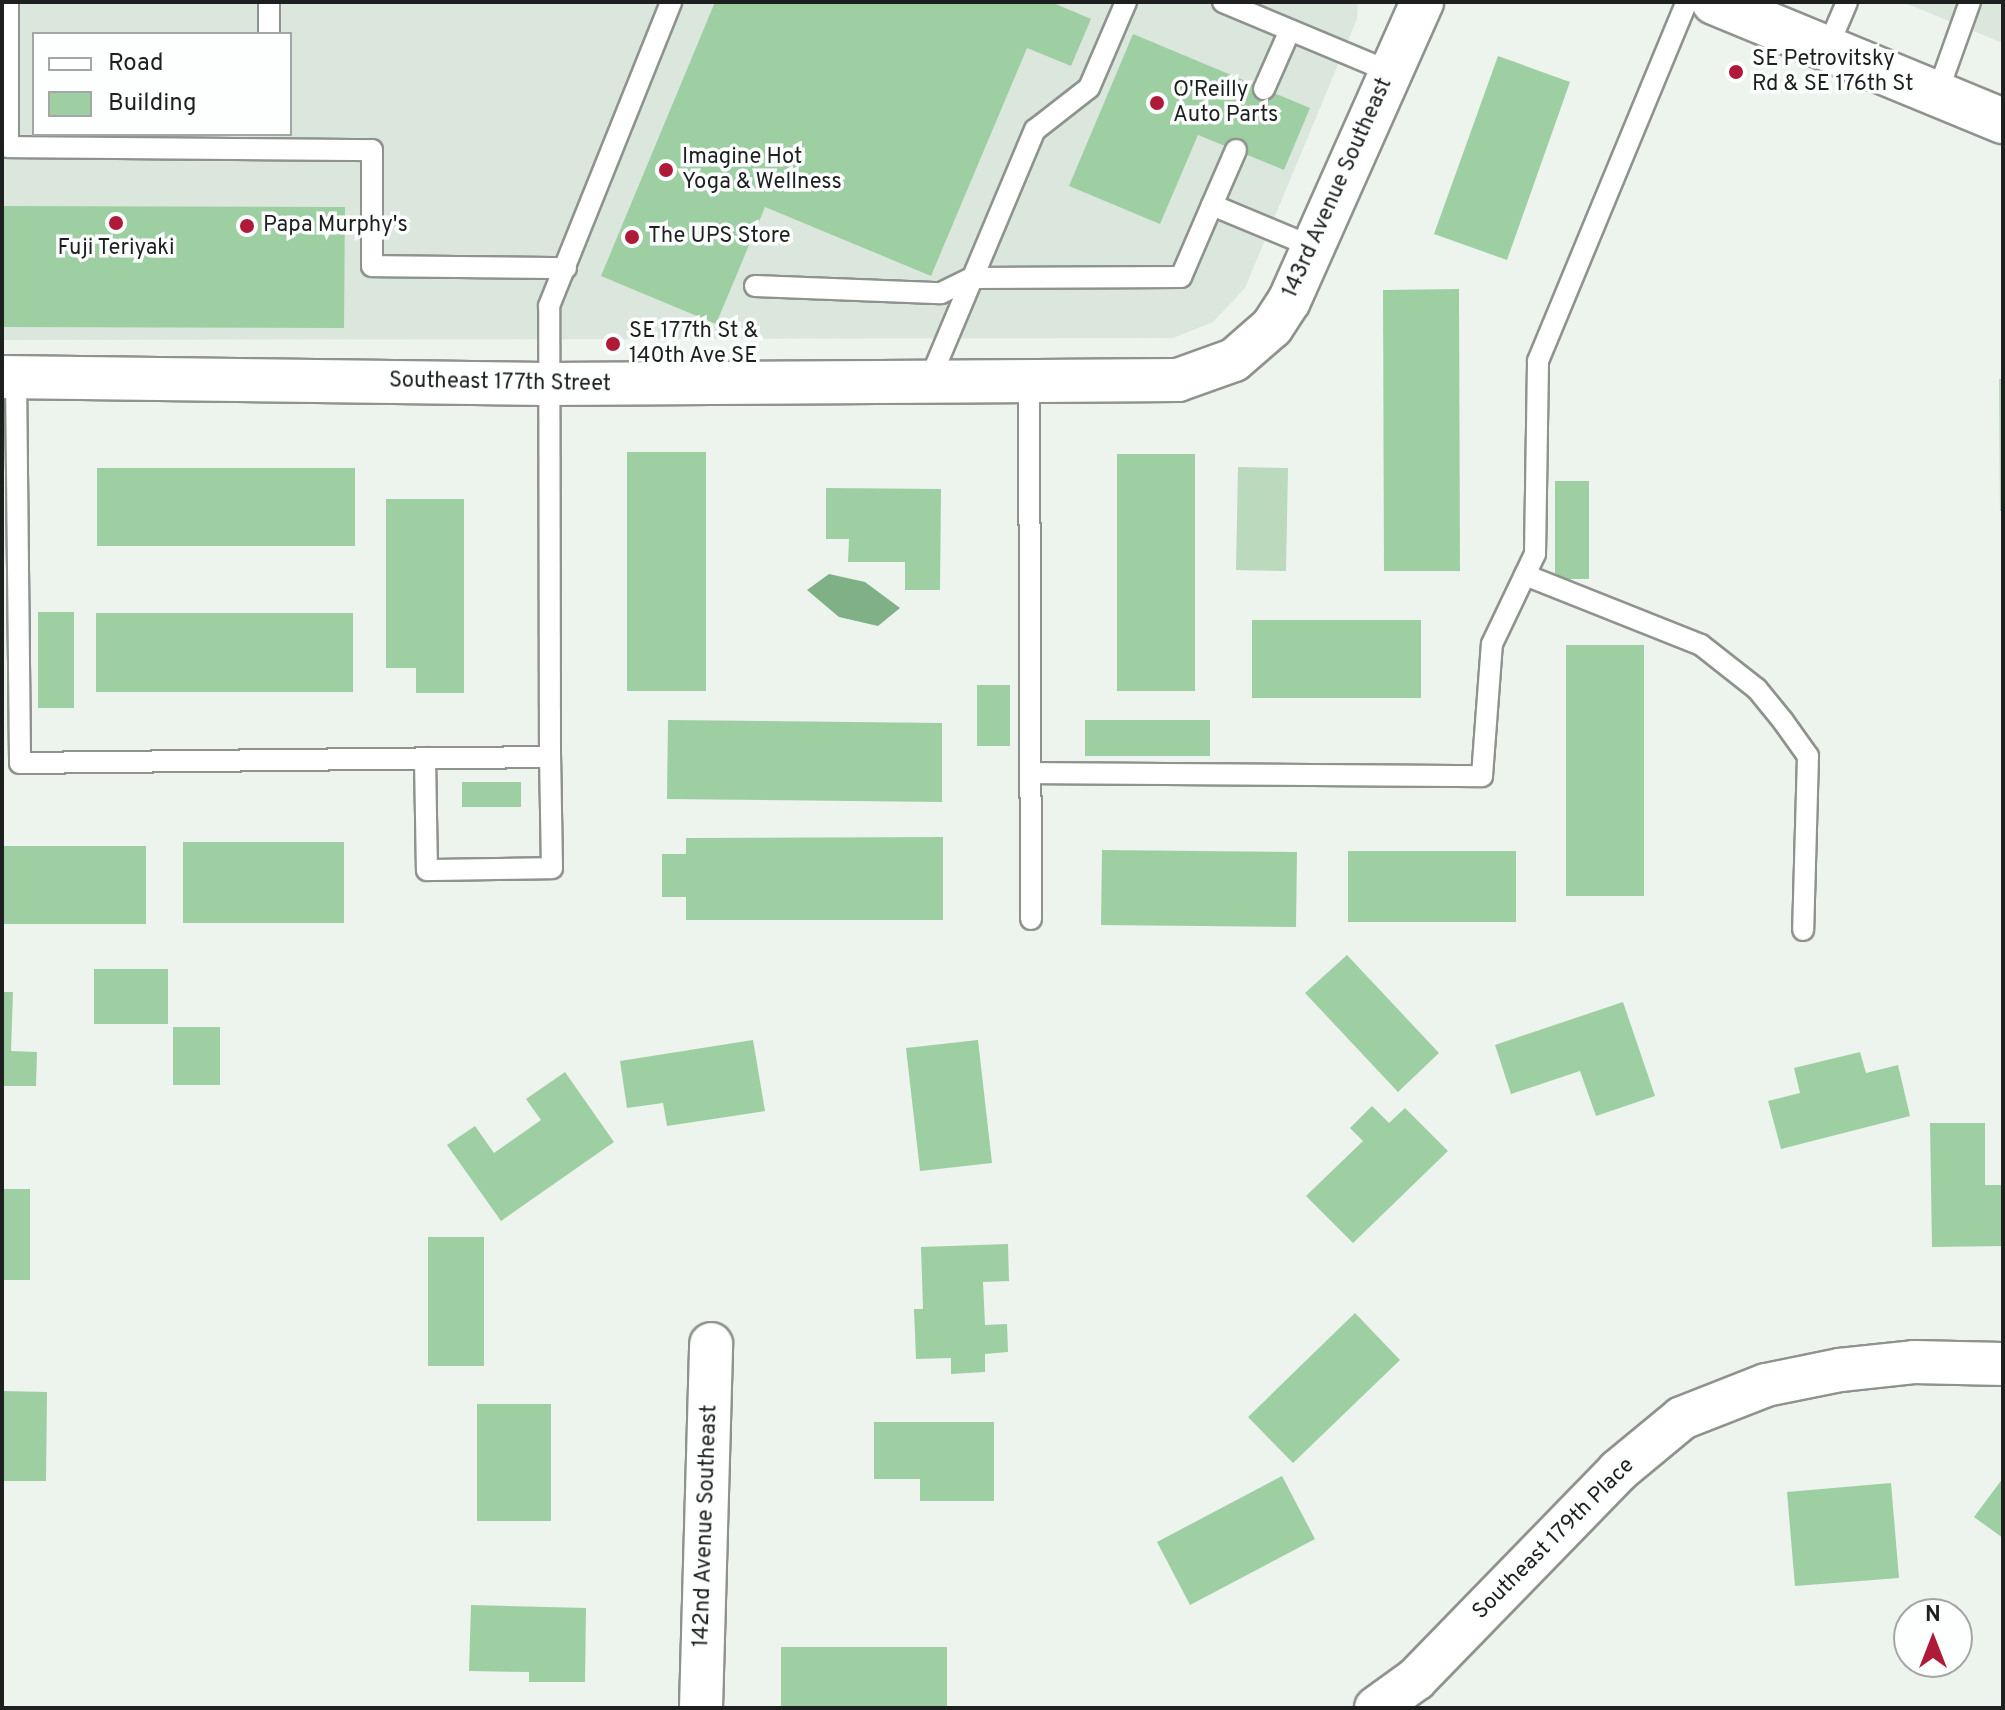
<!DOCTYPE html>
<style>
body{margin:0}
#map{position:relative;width:2005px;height:1710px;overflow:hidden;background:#edf3ed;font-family:Overpass,sans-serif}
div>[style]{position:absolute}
.built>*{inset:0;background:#dbe7dc}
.green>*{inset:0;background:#bbd9bd}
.water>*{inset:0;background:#80b085}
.building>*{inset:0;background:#9ecfa3}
.roads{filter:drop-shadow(2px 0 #8e938e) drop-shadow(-2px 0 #8e938e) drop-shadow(0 2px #8e938e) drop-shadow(0 -2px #8e938e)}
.service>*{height:20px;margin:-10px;padding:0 10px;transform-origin:10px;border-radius:10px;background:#fff}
.minor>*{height:42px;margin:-21px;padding:0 21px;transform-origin:21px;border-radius:21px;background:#fff}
.secondary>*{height:44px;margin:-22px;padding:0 22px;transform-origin:22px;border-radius:22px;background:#fff}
.dots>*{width:22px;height:22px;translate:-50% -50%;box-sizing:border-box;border:4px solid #fcfffd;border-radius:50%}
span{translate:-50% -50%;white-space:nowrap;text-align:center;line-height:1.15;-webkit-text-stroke:7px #fcfffd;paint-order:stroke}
.poi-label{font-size:22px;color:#1d201e}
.left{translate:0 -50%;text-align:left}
.street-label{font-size:22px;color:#1d201e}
.frame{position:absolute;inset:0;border:4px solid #1d201e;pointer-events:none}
.legend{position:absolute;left:32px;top:32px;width:260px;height:104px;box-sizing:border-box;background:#fcfffd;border:2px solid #a3a6a4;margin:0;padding:10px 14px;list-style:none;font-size:24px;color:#1d201e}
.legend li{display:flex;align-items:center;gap:16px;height:40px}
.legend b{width:40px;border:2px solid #a3a6a4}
.north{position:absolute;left:1893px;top:1598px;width:80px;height:80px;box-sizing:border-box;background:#fcfffd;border:2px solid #a3a6a4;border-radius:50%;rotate:0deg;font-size:22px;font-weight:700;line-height:32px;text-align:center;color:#1d201e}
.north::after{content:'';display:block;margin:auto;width:28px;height:36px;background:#ae1a38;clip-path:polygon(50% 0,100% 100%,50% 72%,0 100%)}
</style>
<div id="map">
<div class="built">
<i style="clip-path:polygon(evenodd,2px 2px,1358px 2px,1357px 19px,1245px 288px,1213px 322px,1173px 338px,2px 340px,2px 2px,34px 34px,290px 34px,290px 134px,34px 134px,34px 34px)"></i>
<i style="clip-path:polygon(1902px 2px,2003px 2px,2003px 43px)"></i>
</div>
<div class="green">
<i style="clip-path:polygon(1999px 379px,2003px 379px,2003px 511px,2000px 511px)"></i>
<i style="clip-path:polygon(1238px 467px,1288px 468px,1286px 571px,1236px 570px)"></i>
</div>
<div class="water">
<i style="clip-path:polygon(829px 574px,865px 582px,900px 608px,878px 626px,839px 617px,807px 590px)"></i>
</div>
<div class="building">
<i style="clip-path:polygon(715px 2px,1051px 2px,1091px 19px,1071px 66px,1027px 48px,931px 276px,765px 207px,716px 324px,601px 276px)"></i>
<i style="clip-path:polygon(1133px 34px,1310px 108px,1284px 170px,1198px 135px,1160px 224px,1069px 186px)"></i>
<i style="clip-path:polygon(1498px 56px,1570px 82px,1507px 260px,1434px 234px)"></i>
<i style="clip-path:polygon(2px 206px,345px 207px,344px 328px,2px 327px)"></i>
<i style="clip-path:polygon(1459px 289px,1460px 571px,1384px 571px,1383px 290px)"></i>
<i style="clip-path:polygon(627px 452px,706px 452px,706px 691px,627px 691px)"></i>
<i style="clip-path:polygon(1117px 454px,1195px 454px,1195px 691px,1117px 691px)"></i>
<i style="clip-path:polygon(97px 468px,355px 468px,355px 546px,97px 546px)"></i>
<i style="clip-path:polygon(1555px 481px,1589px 481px,1589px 579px,1555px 579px)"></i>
<i style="clip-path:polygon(826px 488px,941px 489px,940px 590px,905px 590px,905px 562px,848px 562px,849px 539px,826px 539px)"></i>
<i style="clip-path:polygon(386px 499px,464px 499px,464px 693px,416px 693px,416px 668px,386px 668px)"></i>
<i style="clip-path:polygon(38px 612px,74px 612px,74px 708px,38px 708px)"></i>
<i style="clip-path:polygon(96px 613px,353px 613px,353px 692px,96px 692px)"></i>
<i style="clip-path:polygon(1252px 620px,1421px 620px,1421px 698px,1252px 698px)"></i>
<i style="clip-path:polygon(1566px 645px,1644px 645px,1644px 896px,1566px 896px)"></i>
<i style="clip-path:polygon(977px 685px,1010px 685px,1010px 746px,977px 746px)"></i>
<i style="clip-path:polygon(668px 720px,942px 723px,942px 802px,667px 799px)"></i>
<i style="clip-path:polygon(1085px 720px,1210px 720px,1210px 756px,1085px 756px)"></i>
<i style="clip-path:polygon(462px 782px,521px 782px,521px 807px,462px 807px)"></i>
<i style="clip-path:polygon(943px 837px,943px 920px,686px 920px,686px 897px,662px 897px,662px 854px,686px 854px,686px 838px)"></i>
<i style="clip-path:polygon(183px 842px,344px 842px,344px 923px,183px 923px)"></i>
<i style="clip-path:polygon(2px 846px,146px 846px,146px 924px,2px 924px)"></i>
<i style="clip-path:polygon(1102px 850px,1297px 852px,1296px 927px,1101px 925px)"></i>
<i style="clip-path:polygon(1348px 851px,1516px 851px,1516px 922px,1348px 922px)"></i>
<i style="clip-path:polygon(1347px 955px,1439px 1053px,1398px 1092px,1305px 993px)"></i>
<i style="clip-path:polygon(94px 969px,168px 969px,168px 1024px,94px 1024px)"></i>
<i style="clip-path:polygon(2px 992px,13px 992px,11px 1051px,37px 1052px,36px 1086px,2px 1086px)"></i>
<i style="clip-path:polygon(1623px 1002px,1655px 1096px,1596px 1116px,1580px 1071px,1511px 1094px,1495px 1045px)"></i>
<i style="clip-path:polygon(173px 1027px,220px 1027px,220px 1085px,173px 1085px)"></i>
<i style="clip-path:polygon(753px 1040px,765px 1111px,667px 1126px,663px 1103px,627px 1108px,620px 1061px)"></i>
<i style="clip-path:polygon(978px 1040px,992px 1163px,920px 1171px,906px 1048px)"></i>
<i style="clip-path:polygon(1860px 1052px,1866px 1073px,1898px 1065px,1910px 1116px,1781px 1149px,1768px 1101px,1800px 1093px,1794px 1068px)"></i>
<i style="clip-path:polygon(565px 1072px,614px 1142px,501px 1221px,447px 1145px,475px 1126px,494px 1153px,541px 1120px,526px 1099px)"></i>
<i style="clip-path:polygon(1372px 1106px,1389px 1123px,1405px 1108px,1448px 1151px,1353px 1243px,1306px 1196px,1363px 1141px,1350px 1128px)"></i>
<i style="clip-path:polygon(1930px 1123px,1985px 1123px,1985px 1185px,2003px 1185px,2003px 1246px,1932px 1247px)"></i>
<i style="clip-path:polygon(2px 1189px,30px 1189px,30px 1280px,2px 1280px)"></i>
<i style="clip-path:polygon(428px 1237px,484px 1237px,484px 1366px,428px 1366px)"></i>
<i style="clip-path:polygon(1008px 1244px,1009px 1281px,983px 1282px,985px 1325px,1007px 1324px,1008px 1352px,985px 1354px,985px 1372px,951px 1374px,951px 1358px,916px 1359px,914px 1309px,923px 1309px,921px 1247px)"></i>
<i style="clip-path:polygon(1355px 1313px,1400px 1360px,1293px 1463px,1248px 1417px)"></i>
<i style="clip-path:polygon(2px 1391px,47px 1392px,46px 1481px,2px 1481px)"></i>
<i style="clip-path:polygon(477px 1404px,551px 1404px,551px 1521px,477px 1521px)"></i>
<i style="clip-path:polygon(874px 1422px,994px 1422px,994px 1501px,920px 1501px,920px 1479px,874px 1479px)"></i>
<i style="clip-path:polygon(1282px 1476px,1315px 1539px,1190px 1605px,1157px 1542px)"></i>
<i style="clip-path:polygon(2003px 1478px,2003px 1538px,1974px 1517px)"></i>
<i style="clip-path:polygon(1891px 1483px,1899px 1578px,1795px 1586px,1787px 1492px)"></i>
<i style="clip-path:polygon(471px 1605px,586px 1608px,585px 1682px,529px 1682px,529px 1672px,469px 1671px)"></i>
<i style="clip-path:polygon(781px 1647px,947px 1647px,947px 1708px,781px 1708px)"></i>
</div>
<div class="roads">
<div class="service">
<i style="left:8px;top:2px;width:145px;rotate:90deg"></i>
<i style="left:8px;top:147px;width:364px;rotate:0.5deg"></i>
<i style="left:372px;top:150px;width:116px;rotate:90deg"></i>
<i style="left:372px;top:266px;width:194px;rotate:0.6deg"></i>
<i style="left:1223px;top:2px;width:181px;rotate:22.7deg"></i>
<i style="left:269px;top:34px;width:32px;rotate:-90deg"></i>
<i style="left:1827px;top:49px;width:51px;rotate:-66.9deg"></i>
<i style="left:1264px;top:89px;width:64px;rotate:-66.2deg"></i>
<i style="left:1937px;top:94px;width:98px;rotate:-70.3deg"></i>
<i style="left:1212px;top:205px;width:60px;rotate:-66.4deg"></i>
<i style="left:755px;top:286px;width:186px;rotate:2.2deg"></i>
<i style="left:941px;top:293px;width:34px;rotate:-26deg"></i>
<i style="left:972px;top:278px;width:209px;rotate:-0.3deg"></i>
<i style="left:1181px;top:277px;width:78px;rotate:-66.7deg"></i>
<i style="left:1212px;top:205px;width:109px;rotate:22.6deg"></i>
<i style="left:16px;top:377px;width:386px;rotate:89.4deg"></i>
<i style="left:20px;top:763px;width:530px;rotate:-0.65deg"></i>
<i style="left:550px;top:757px;width:451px;rotate:-90.1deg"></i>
<i style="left:549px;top:306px;width:328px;rotate:-68.1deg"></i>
<i style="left:928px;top:384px;width:276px;rotate:-67.2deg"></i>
<i style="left:1035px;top:130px;width:68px;rotate:-37.9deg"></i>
<i style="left:1089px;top:88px;width:94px;rotate:-66.7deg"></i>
<i style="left:1029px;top:384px;width:535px;rotate:89.79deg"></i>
<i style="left:1525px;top:575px;width:189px;rotate:21.7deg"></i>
<i style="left:1701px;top:645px;width:71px;rotate:38.2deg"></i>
<i style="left:1757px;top:689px;width:41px;rotate:50.9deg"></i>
<i style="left:1783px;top:721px;width:43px;rotate:54.5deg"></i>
<i style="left:1808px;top:756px;width:174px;rotate:91.6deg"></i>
<i style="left:425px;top:758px;width:112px;rotate:89deg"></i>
<i style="left:427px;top:870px;width:125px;rotate:-0.9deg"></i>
<i style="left:552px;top:868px;width:111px;rotate:-91deg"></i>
<i style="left:1030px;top:773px;width:452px;rotate:0.4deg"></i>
<i style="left:1482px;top:776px;width:132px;rotate:-85.7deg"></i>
<i style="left:1492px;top:644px;width:100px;rotate:-64.5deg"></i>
<i style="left:1535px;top:554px;width:193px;rotate:-89.1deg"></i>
<i style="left:1538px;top:361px;width:389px;rotate:-67.5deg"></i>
</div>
<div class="minor">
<i style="left:2px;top:377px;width:544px;rotate:0.74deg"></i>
<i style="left:546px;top:384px;width:632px;rotate:-0.36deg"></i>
<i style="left:1178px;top:380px;width:59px;rotate:-19.7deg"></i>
<i style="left:1234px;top:360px;width:50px;rotate:-41deg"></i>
<i style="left:1272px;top:327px;width:31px;rotate:-57deg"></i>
<i style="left:1289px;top:301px;width:327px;rotate:-66deg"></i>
<i style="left:701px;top:1708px;width:364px;rotate:-88.4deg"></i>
<i style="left:1376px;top:1708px;width:49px;rotate:-35.9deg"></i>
<i style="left:1416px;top:1679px;width:290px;rotate:-45.8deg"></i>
<i style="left:1618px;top:1471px;width:83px;rotate:-39.6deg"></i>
<i style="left:1682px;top:1418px;width:90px;rotate:-21.4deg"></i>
<i style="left:1766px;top:1385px;width:76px;rotate:-11.5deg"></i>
<i style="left:1840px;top:1370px;width:74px;rotate:-6.2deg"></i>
<i style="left:1914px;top:1362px;width:89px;rotate:1.3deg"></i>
</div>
<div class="secondary">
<i style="left:1714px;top:2px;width:313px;rotate:22.4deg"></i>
</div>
</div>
<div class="dots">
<i style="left:1736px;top:72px;background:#ae1a38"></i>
<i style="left:1157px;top:103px;background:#ae1a38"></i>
<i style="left:666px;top:170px;background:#ae1a38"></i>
<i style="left:116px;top:223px;background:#ae1a38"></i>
<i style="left:247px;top:226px;background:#ae1a38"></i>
<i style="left:632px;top:237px;background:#ae1a38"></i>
<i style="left:613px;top:344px;background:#ae1a38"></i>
</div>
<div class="poi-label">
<span class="left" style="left:1752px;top:72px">SE Petrovitsky<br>Rd &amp; SE 176th St</span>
<span class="left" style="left:1173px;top:103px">O'Reilly<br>Auto Parts</span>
<span class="left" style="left:682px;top:170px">Imagine Hot<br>Yoga &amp; Wellness</span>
<span class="left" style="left:263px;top:226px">Papa Murphy's</span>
<span class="left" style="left:648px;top:237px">The UPS Store</span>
<span style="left:116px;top:249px">Fuji Teriyaki</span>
<span class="left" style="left:629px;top:344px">SE 177th St &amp;<br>140th Ave SE</span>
</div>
<div class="street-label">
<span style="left:1338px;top:188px;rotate:-66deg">143rd Avenue Southeast</span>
<span style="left:500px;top:383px;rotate:1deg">Southeast 177th Street</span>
<span style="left:706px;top:1526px;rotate:-88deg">142nd Avenue Southeast</span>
<span style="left:1554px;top:1539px;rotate:-45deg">Southeast 179th Place</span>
</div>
<div class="frame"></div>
<ul class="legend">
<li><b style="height:10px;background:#fff"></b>Road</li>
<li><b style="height:22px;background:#9ecfa3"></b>Building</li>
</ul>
<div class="north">N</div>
</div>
